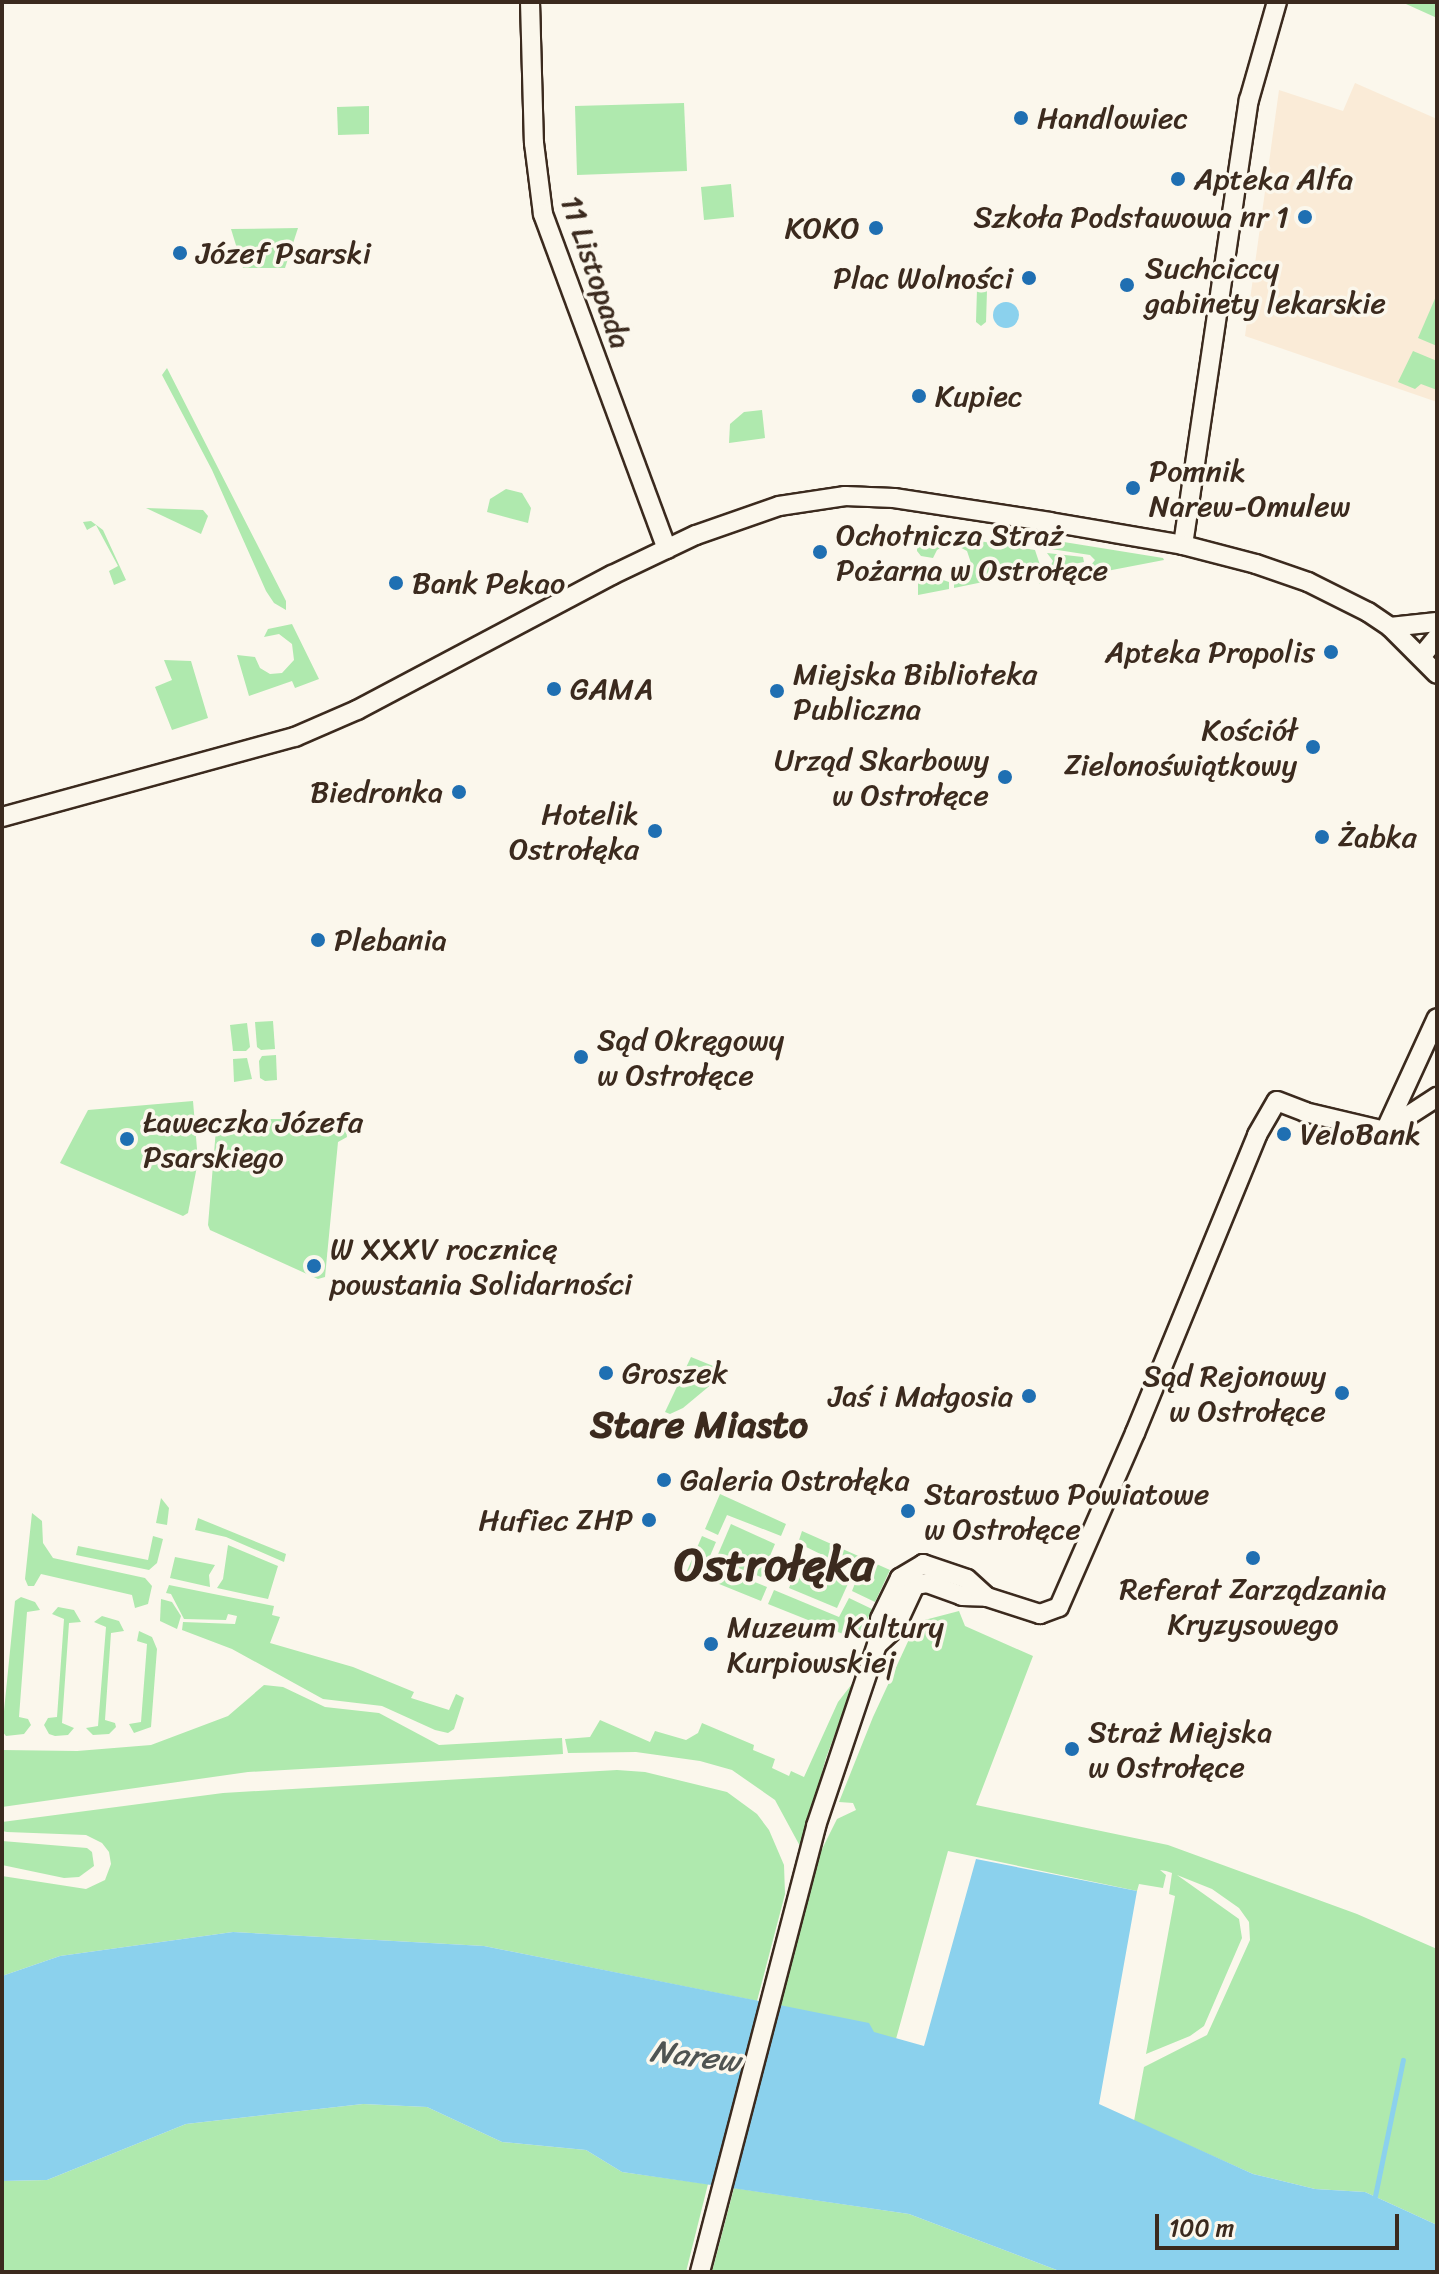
<!DOCTYPE html>
<meta charset="utf-8">
<style>
body{margin:0}
#map{position:relative;width:1439px;height:2274px;overflow:hidden;background:#fbf7ec;font-family:Sriracha,sans-serif}
div>[style]{position:absolute}
.built>*{inset:0;background:#faebd7}
.green>*{inset:0;background:#afe9ae}
.water>*{inset:0;background:#8bd1ed}
.round{border-radius:50%}
.stream>*{height:5px;margin:-2.5px;padding:0 2.5px;transform-origin:2.5px;border-radius:2.5px;background:#8bd1ed}
.roads{filter:drop-shadow(2px 0 #3b2a1e) drop-shadow(-2px 0 #3b2a1e) drop-shadow(0 2px #3b2a1e) drop-shadow(0 -2px #3b2a1e)}
.minor>*{height:18px;margin:-9px;padding:0 9px;transform-origin:9px;border-radius:9px;background:#fbf7ec}
.dots>*{width:22px;height:22px;translate:-50% -50%;box-sizing:border-box;border:4px solid #fbf7ec;border-radius:50%}
span{translate:-50% -50%;white-space:nowrap;text-align:center;line-height:1.15;-webkit-text-stroke:7px #fbf7ec;paint-order:stroke}
.poi-label{font-size:30px;color:#3b2a1e}
.left{translate:0 -50%;text-align:left}
.right{translate:-100% -50%;text-align:right}
.street-label{font-size:30px;color:#3b2a1e}
.water-label{font-size:32px;color:#4f5452;font-style:italic}
.district-label{font-size:38px;color:#3b2a1e;font-weight:700}
.town-label{font-size:46px;color:#3b2a1e;font-weight:700}
.frame{position:absolute;inset:0;border:4px solid #3b2a1e;pointer-events:none}
.scale{position:absolute;left:1155px;top:2214px;width:244px;height:36px;box-sizing:border-box;border:4px solid #3b2a1e;border-top:0;padding-left:10px;font-size:24px;line-height:28px;white-space:nowrap;color:#3b2a1e;-webkit-text-stroke:6px #fbf7ec;paint-order:stroke}
</style>
<div id="map">
<div class="built">
<i style="clip-path:polygon(1355px 83px,1437px 119px,1437px 402px,1245px 336px,1279px 90px,1343px 111px)"></i>
</div>
<div class="green">
<i style="clip-path:polygon(1407px 2px,1437px 2px,1437px 18px,1406px 4px)"></i>
<i style="clip-path:polygon(684px 103px,687px 171px,577px 175px,575px 106px)"></i>
<i style="clip-path:polygon(369px 106px,369px 134px,338px 135px,337px 107px)"></i>
<i style="clip-path:polygon(731px 184px,734px 217px,704px 220px,701px 187px)"></i>
<i style="clip-path:polygon(298px 228px,285px 268px,243px 268px,231px 229px)"></i>
<i style="clip-path:polygon(977px 289px,987px 290px,986px 322px,981px 326px,976px 322px)"></i>
<i style="clip-path:polygon(1437px 294px,1437px 346px,1418px 338px)"></i>
<i style="clip-path:polygon(1413px 351px,1437px 361px,1437px 390px,1421px 384px,1415px 389px,1398px 382px)"></i>
<i style="clip-path:polygon(167px 368px,286px 601px,286px 610px,274px 603px,266px 591px,212px 470px,162px 375px)"></i>
<i style="clip-path:polygon(762px 410px,765px 438px,729px 443px,730px 424px,744px 412px)"></i>
<i style="clip-path:polygon(506px 489px,522px 493px,531px 508px,528px 523px,487px 512px,490px 499px)"></i>
<i style="clip-path:polygon(146px 508px,203px 510px,208px 516px,201px 534px)"></i>
<i style="clip-path:polygon(91px 521px,103px 530px,126px 580px,114px 585px,109px 571px,118px 566px,96px 525px,87px 530px,83px 522px)"></i>
<i style="clip-path:polygon(917px 532px,948px 537px,949px 543px,937px 550px,933px 558px,921px 556px,917px 551px)"></i>
<i style="clip-path:polygon(954px 537px,1035px 550px,1040px 565px,1036px 571px,954px 588px,954px 582px,967px 575px,971px 563px,967px 551px,954px 544px)"></i>
<i style="clip-path:polygon(1039px 538px,1163px 558px,1164px 560px,1039px 584px,1043px 575px,1091px 565px,1095px 560px,1090px 555px,1038px 547px)"></i>
<i style="clip-path:polygon(1047px 553px,1083px 557px,1084px 562px,1049px 569px,1053px 561px)"></i>
<i style="clip-path:polygon(924px 569px,933px 569px,940px 579px,949px 582px,949px 589px,918px 595px,918px 577px)"></i>
<i style="clip-path:polygon(292px 624px,319px 679px,295px 688px,292px 681px,249px 696px,237px 655px,255px 657px,260px 668px,270px 674px,282px 673px,294px 660px,292px 644px,279px 634px,264px 637px,268px 629px)"></i>
<i style="clip-path:polygon(164px 660px,191px 661px,208px 718px,172px 730px,155px 687px,172px 680px)"></i>
<i style="clip-path:polygon(273px 1021px,275px 1049px,261px 1050px,257px 1047px,255px 1022px)"></i>
<i style="clip-path:polygon(247px 1023px,250px 1047px,246px 1051px,233px 1051px,230px 1025px)"></i>
<i style="clip-path:polygon(276px 1055px,277px 1080px,265px 1081px,260px 1078px,259px 1061px,262px 1056px)"></i>
<i style="clip-path:polygon(247px 1058px,252px 1079px,234px 1082px,233px 1059px)"></i>
<i style="clip-path:polygon(193px 1101px,198px 1161px,188px 1213px,183px 1216px,60px 1163px,88px 1110px)"></i>
<i style="clip-path:polygon(228px 1119px,338px 1119px,345px 1123px,347px 1137px,338px 1142px,325px 1277px,318px 1279px,210px 1230px,208px 1225px,216px 1129px)"></i>
<i style="clip-path:polygon(691px 1357px,723px 1370px,719px 1378px,683px 1408px,670px 1414px,665px 1412px)"></i>
<i style="clip-path:polygon(720px 1494px,786px 1524px,781px 1536px,727px 1515px,718px 1535px,705px 1529px)"></i>
<i style="clip-path:polygon(161px 1498px,169px 1508px,167px 1525px,156px 1523px)"></i>
<i style="clip-path:polygon(32px 1513px,42px 1521px,43px 1543px,53px 1558px,145px 1578px,152px 1586px,148px 1604px,135px 1608px,132px 1595px,41px 1574px,34px 1586px,28px 1586px,25px 1579px)"></i>
<i style="clip-path:polygon(198px 1518px,286px 1554px,284px 1562px,226px 1537px,195px 1530px)"></i>
<i style="clip-path:polygon(731px 1524px,775px 1544px,761px 1577px,716px 1559px)"></i>
<i style="clip-path:polygon(802px 1531px,890px 1570px,875px 1602px,852px 1591px,859px 1573px,798px 1543px)"></i>
<i style="clip-path:polygon(153px 1536px,163px 1539px,157px 1563px,149px 1570px,76px 1555px,78px 1546px,148px 1560px)"></i>
<i style="clip-path:polygon(702px 1536px,716px 1542px,707px 1563px,767px 1587px,761px 1601px,687px 1571px)"></i>
<i style="clip-path:polygon(228px 1545px,278px 1566px,268px 1599px,217px 1588px,223px 1579px)"></i>
<i style="clip-path:polygon(802px 1555px,851px 1577px,837px 1608px,789px 1588px)"></i>
<i style="clip-path:polygon(175px 1557px,215px 1565px,209px 1575px,210px 1587px,170px 1578px)"></i>
<i style="clip-path:polygon(169px 1585px,274px 1606px,272px 1615px,280px 1617px,270px 1643px,353px 1667px,414px 1692px,411px 1698px,449px 1710px,456px 1694px,464px 1698px,454px 1729px,448px 1733px,435px 1730px,382px 1706px,323px 1699px,232px 1649px,182px 1630px,183px 1622px,235px 1624px,237px 1616px,228px 1614px,226px 1620px,184px 1619px,171px 1594px,166px 1593px)"></i>
<i style="clip-path:polygon(774px 1590px,839px 1617px,849px 1598px,872px 1609px,858px 1640px,768px 1604px)"></i>
<i style="clip-path:polygon(21px 1597px,35px 1602px,40px 1610px,27px 1612px,19px 1717px,28px 1719px,31px 1725px,24px 1734px,6px 1736px,2px 1731px,15px 1601px)"></i>
<i style="clip-path:polygon(161px 1599px,172px 1602px,181px 1616px,177px 1629px,160px 1621px)"></i>
<i style="clip-path:polygon(58px 1607px,74px 1610px,81px 1622px,69px 1623px,62px 1723px,74px 1728px,68px 1735px,55px 1736px,49px 1734px,44px 1725px,48px 1718px,57px 1717px,64px 1619px,52px 1614px)"></i>
<i style="clip-path:polygon(959px 1611px,965px 1626px,1033px 1656px,976px 1805px,1168px 1845px,1357px 1914px,1437px 1949px,1437px 2225px,1365px 2192px,1315px 2189px,1253px 2174px,1134px 2121px,1144px 2067px,1207px 2035px,1250px 1940px,1249px 1922px,1239px 1908px,1212px 1889px,1177px 1875px,1239px 1919px,1242px 1938px,1204px 2026px,1190px 2036px,1146px 2054px,1175px 1896px,1169px 1894px,1172px 1873px,1166px 1871px,1160px 1870px,1166px 1875px,1163px 1888px,1139px 1884px,1137px 1891px,948px 1851px,896px 2039px,780px 2006px,820px 1853px,837px 1819px,856px 1810px,853px 1803px,839px 1802px,873px 1717px,917px 1622px)"></i>
<i style="clip-path:polygon(102px 1616px,119px 1621px,124px 1631px,111px 1633px,105px 1720px,115px 1723px,116px 1727px,109px 1734px,93px 1735px,86px 1728px,98px 1726px,106px 1627px,94px 1622px)"></i>
<i style="clip-path:polygon(139px 1631px,152px 1637px,157px 1649px,151px 1727px,134px 1733px,129px 1724px,141px 1722px,147px 1644px,137px 1641px)"></i>
<i style="clip-path:polygon(855px 1680px,826px 1758px,801px 1848px,775px 1800px,732px 1770px,700px 1761px,636px 1752px,568px 1753px,565px 1739px,590px 1737px,600px 1720px,650px 1742px,655px 1731px,686px 1740px,698px 1733px,702px 1723px,754px 1745px,753px 1750px,775px 1759px,772px 1768px,789px 1776px,791px 1771px,804px 1777px,838px 1702px)"></i>
<i style="clip-path:polygon(264px 1685px,283px 1687px,325px 1707px,379px 1713px,439px 1745px,562px 1738px,563px 1754px,248px 1772px,2px 1807px,2px 1750px,77px 1751px,151px 1745px,228px 1716px)"></i>
<i style="clip-path:polygon(617px 1770px,645px 1772px,727px 1792px,757px 1814px,769px 1830px,784px 1865px,785px 1894px,757px 2001px,484px 1946px,233px 1932px,60px 1956px,2px 1976px,2px 1876px,86px 1889px,105px 1880px,111px 1864px,109px 1852px,102px 1843px,86px 1835px,7px 1832px,2px 1831px,2px 1822px,223px 1793px)"></i>
<i style="clip-path:polygon(2px 1841px,87px 1848px,92px 1852px,94px 1866px,79px 1877px,64px 1878px,2px 1865px)"></i>
<i style="clip-path:polygon(363px 2104px,427px 2107px,502px 2142px,586px 2150px,622px 2172px,708px 2184px,686px 2272px,2px 2272px,2px 2181px,47px 2180px,186px 2124px)"></i>
<i style="clip-path:polygon(734px 2188px,909px 2214px,1062px 2272px,712px 2272px)"></i>
</div>
<div class="water">
<i class="round" style="left:993px;top:302px;width:26px;height:26px"></i>
<i style="clip-path:polygon(976px 1859px,1137px 1891px,1099px 2104px,1253px 2174px,1315px 2189px,1365px 2192px,1437px 2225px,1437px 2272px,1062px 2272px,909px 2214px,622px 2172px,586px 2150px,502px 2142px,427px 2107px,363px 2104px,186px 2124px,47px 2180px,2px 2181px,2px 1976px,60px 1956px,233px 1932px,484px 1946px,869px 2023px,874px 2032px,924px 2046px)"></i>
</div>
<div class="stream">
<i style="left:1375px;top:2196px;width:139px;rotate:-78.4deg"></i>
</div>
<div class="roads">
<div class="minor">
<i style="left:530px;top:2px;width:141px;rotate:88.4deg"></i>
<i style="left:534px;top:143px;width:72px;rotate:82.8deg"></i>
<i style="left:543px;top:214px;width:357px;rotate:69.7deg"></i>
<i style="left:1183px;top:545px;width:450px;rotate:-81.6deg"></i>
<i style="left:1249px;top:100px;width:102px;rotate:-74.1deg"></i>
<i style="left:1390px;top:627px;width:47px;rotate:-6.1deg"></i>
<i style="left:1421px;top:657px;width:26px;rotate:-51deg"></i>
<i style="left:2px;top:817px;width:304px;rotate:-15.3deg"></i>
<i style="left:295px;top:737px;width:68px;rotate:-23.5deg"></i>
<i style="left:357px;top:710px;width:289px;rotate:-27.9deg"></i>
<i style="left:612px;top:575px;width:93px;rotate:-25.5deg"></i>
<i style="left:696px;top:535px;width:88px;rotate:-19.3deg"></i>
<i style="left:779px;top:506px;width:67px;rotate:-8.6deg"></i>
<i style="left:845px;top:496px;width:49px;rotate:2.3deg"></i>
<i style="left:894px;top:498px;width:158px;rotate:8.7deg"></i>
<i style="left:1050px;top:522px;width:135px;rotate:9.8deg"></i>
<i style="left:1183px;top:545px;width:75px;rotate:14.6deg"></i>
<i style="left:1256px;top:564px;width:55px;rotate:19.1deg"></i>
<i style="left:1308px;top:582px;width:67px;rotate:26.6deg"></i>
<i style="left:1368px;top:612px;width:27px;rotate:34deg"></i>
<i style="left:1390px;top:627px;width:66px;rotate:45deg"></i>
<i style="left:1386px;top:1130px;width:61px;rotate:-32.9deg"></i>
<i style="left:1385px;top:1131px;width:124px;rotate:-65.3deg"></i>
<i style="left:877px;top:1645px;width:25px;rotate:-43deg"></i>
<i style="left:895px;top:1628px;width:47px;rotate:-65.1deg"></i>
<i style="left:915px;top:1585px;width:12px;rotate:-9deg"></i>
<i style="left:927px;top:1583px;width:37px;rotate:20deg"></i>
<i style="left:962px;top:1596px;width:25px;rotate:2deg"></i>
<i style="left:987px;top:1597px;width:56px;rotate:17.8deg"></i>
<i style="left:1040px;top:1614px;width:20px;rotate:-20deg"></i>
<i style="left:1059px;top:1607px;width:190px;rotate:-66.4deg"></i>
<i style="left:1135px;top:1433px;width:322px;rotate:-67.7deg"></i>
<i style="left:1257px;top:1135px;width:39px;rotate:-60deg"></i>
<i style="left:1277px;top:1101px;width:30px;rotate:21deg"></i>
<i style="left:1305px;top:1112px;width:82px;rotate:13.4deg"></i>
<i style="left:700px;top:2272px;width:461px;rotate:-75.4deg"></i>
<i style="left:816px;top:1826px;width:191px;rotate:-71.4deg"></i>
<i style="left:877px;top:1645px;width:26px;rotate:-83deg"></i>
<i style="left:880px;top:1619px;width:46px;rotate:-64deg"></i>
<i style="left:900px;top:1578px;width:27px;rotate:-31deg"></i>
<i style="left:923px;top:1564px;width:46px;rotate:18.8deg"></i>
<i style="left:967px;top:1579px;width:27px;rotate:42deg"></i>
</div>
</div>
<div class="dots">
<i style="left:1021px;top:118px;background:#1f6fb2"></i>
<i style="left:1178px;top:179px;background:#1f6fb2"></i>
<i style="left:1305px;top:217px;background:#1f6fb2"></i>
<i style="left:876px;top:228px;background:#1f6fb2"></i>
<i style="left:180px;top:253px;background:#1f6fb2"></i>
<i style="left:1029px;top:278px;background:#1f6fb2"></i>
<i style="left:1127px;top:285px;background:#1f6fb2"></i>
<i style="left:919px;top:396px;background:#1f6fb2"></i>
<i style="left:1133px;top:488px;background:#1f6fb2"></i>
<i style="left:820px;top:552px;background:#1f6fb2"></i>
<i style="left:396px;top:583px;background:#1f6fb2"></i>
<i style="left:1331px;top:652px;background:#1f6fb2"></i>
<i style="left:554px;top:689px;background:#1f6fb2"></i>
<i style="left:777px;top:691px;background:#1f6fb2"></i>
<i style="left:1313px;top:747px;background:#1f6fb2"></i>
<i style="left:1005px;top:777px;background:#1f6fb2"></i>
<i style="left:459px;top:792px;background:#1f6fb2"></i>
<i style="left:655px;top:831px;background:#1f6fb2"></i>
<i style="left:1322px;top:837px;background:#1f6fb2"></i>
<i style="left:318px;top:940px;background:#1f6fb2"></i>
<i style="left:581px;top:1057px;background:#1f6fb2"></i>
<i style="left:1284px;top:1134px;background:#1f6fb2"></i>
<i style="left:127px;top:1139px;background:#1f6fb2"></i>
<i style="left:314px;top:1266px;background:#1f6fb2"></i>
<i style="left:606px;top:1373px;background:#1f6fb2"></i>
<i style="left:1342px;top:1393px;background:#1f6fb2"></i>
<i style="left:1029px;top:1396px;background:#1f6fb2"></i>
<i style="left:664px;top:1480px;background:#1f6fb2"></i>
<i style="left:908px;top:1511px;background:#1f6fb2"></i>
<i style="left:649px;top:1520px;background:#1f6fb2"></i>
<i style="left:1253px;top:1558px;background:#1f6fb2"></i>
<i style="left:711px;top:1644px;background:#1f6fb2"></i>
<i style="left:1072px;top:1749px;background:#1f6fb2"></i>
</div>
<div class="poi-label">
<span class="left" style="left:1037px;top:118px">Handlowiec</span>
<span class="left" style="left:1194px;top:179px">Apteka Alfa</span>
<span class="right" style="left:1289px;top:217px">Szkoła Podstawowa nr 1</span>
<span class="right" style="left:860px;top:228px">KOKO</span>
<span class="left" style="left:196px;top:253px">Józef Psarski</span>
<span class="left" style="left:1145px;top:285px">Suchciccy<br>gabinety lekarskie</span>
<span class="right" style="left:1013px;top:278px">Plac Wolności</span>
<span class="left" style="left:935px;top:396px">Kupiec</span>
<span class="left" style="left:1149px;top:488px">Pomnik<br>Narew-Omulew</span>
<span class="left" style="left:836px;top:552px">Ochotnicza Straż<br>Pożarna w Ostrołęce</span>
<span class="left" style="left:412px;top:583px">Bank Pekao</span>
<span class="right" style="left:1315px;top:652px">Apteka Propolis</span>
<span class="left" style="left:793px;top:691px">Miejska Biblioteka<br>Publiczna</span>
<span class="left" style="left:570px;top:689px">GAMA</span>
<span class="right" style="left:1297px;top:747px">Kościół<br>Zielonoświątkowy</span>
<span class="right" style="left:989px;top:777px">Urząd Skarbowy<br>w Ostrołęce</span>
<span class="right" style="left:443px;top:792px">Biedronka</span>
<span class="right" style="left:639px;top:831px">Hotelik<br>Ostrołęka</span>
<span class="left" style="left:1338px;top:837px">Żabka</span>
<span class="left" style="left:334px;top:940px">Plebania</span>
<span class="left" style="left:597px;top:1057px">Sąd Okręgowy<br>w Ostrołęce</span>
<span class="left" style="left:143px;top:1139px">Ławeczka Józefa<br>Psarskiego</span>
<span class="left" style="left:1300px;top:1134px">VeloBank</span>
<span class="left" style="left:330px;top:1266px">W XXXV rocznicę<br>powstania Solidarności</span>
<span class="left" style="left:622px;top:1373px">Groszek</span>
<span class="right" style="left:1326px;top:1393px">Sąd Rejonowy<br>w Ostrołęce</span>
<span class="right" style="left:1013px;top:1396px">Jaś i Małgosia</span>
<span class="left" style="left:680px;top:1480px">Galeria Ostrołęka</span>
<span class="left" style="left:924px;top:1511px">Starostwo Powiatowe<br>w Ostrołęce</span>
<span class="right" style="left:633px;top:1520px">Hufiec ZHP</span>
<span style="left:1253px;top:1606px">Referat Zarządzania<br>Kryzysowego</span>
<span class="left" style="left:727px;top:1644px">Muzeum Kultury<br>Kurpiowskiej</span>
<span class="left" style="left:1088px;top:1749px">Straż Miejska<br>w Ostrołęce</span>
</div>
<div class="street-label">
<span style="left:596px;top:272px;rotate:71deg">11 Listopada</span>
</div>
<div class="water-label">
<span style="left:695px;top:2057px;rotate:7deg">Narew</span>
</div>
<div class="district-label">
<span style="left:699px;top:1425px">Stare Miasto</span>
</div>
<div class="town-label">
<span style="left:774px;top:1565px">Ostrołęka</span>
</div>
<div class="frame"></div>
<div class="scale">100 m</div>
</div>
